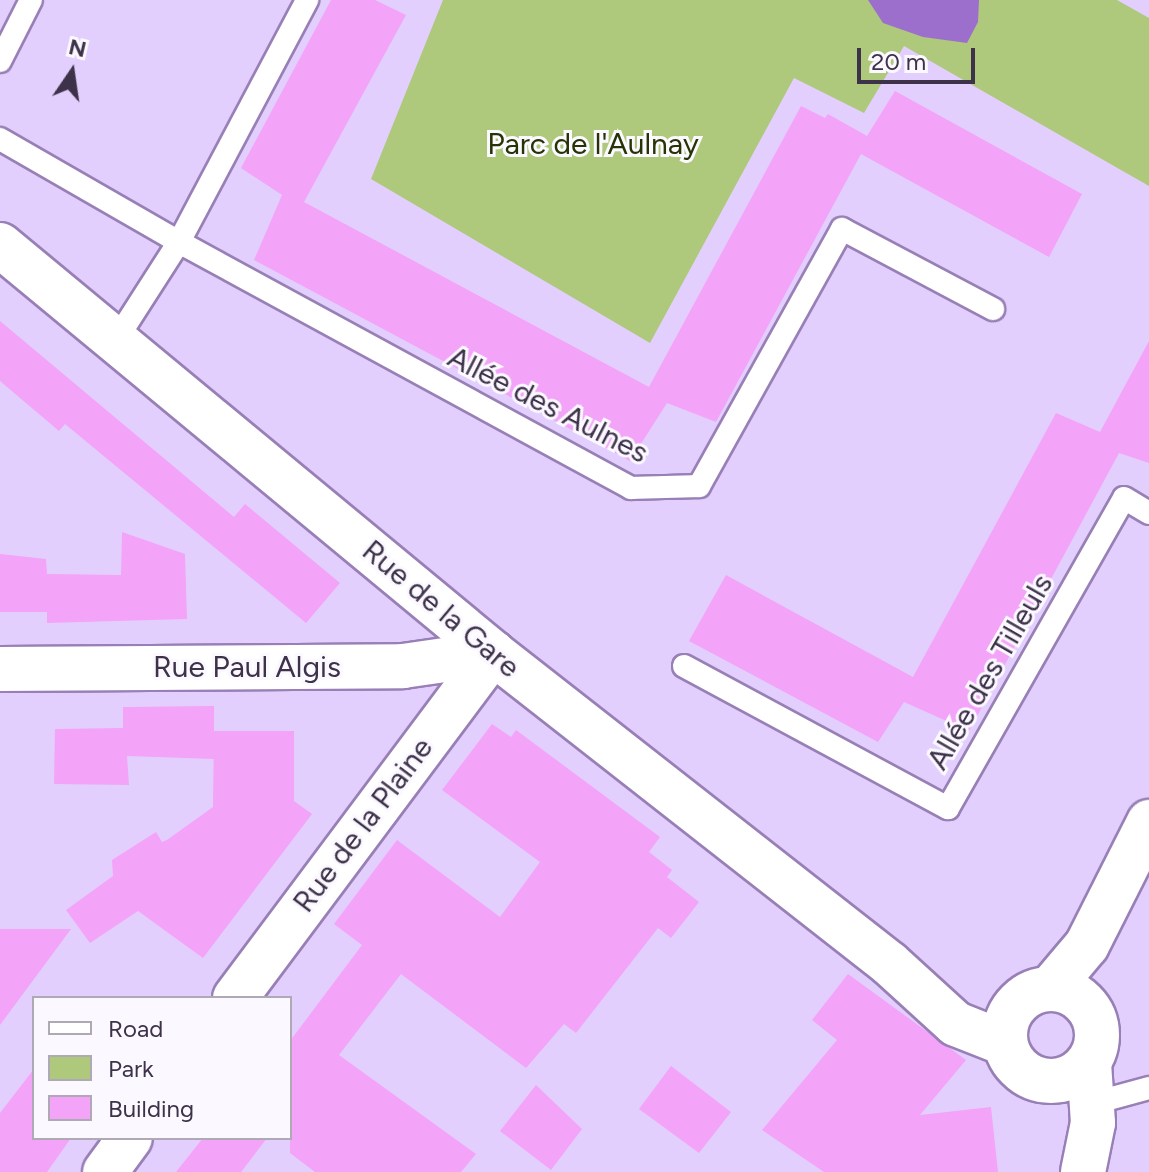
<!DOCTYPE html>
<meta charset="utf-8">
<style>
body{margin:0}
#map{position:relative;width:1149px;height:1172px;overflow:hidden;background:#e3cffd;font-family:Figtree,sans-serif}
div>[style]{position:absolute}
.green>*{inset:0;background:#aec97c}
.water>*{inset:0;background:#9c6fcd}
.building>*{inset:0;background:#f3a3f8}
.roads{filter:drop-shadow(2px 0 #9880b6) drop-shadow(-2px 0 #9880b6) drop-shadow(0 2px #9880b6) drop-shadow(0 -2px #9880b6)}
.service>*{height:22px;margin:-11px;padding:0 11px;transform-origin:11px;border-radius:11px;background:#fff}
.minor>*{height:44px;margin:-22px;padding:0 22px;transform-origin:22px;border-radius:22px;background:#fff}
.minor>.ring{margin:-22px;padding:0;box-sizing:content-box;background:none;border:44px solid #fff;border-radius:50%}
span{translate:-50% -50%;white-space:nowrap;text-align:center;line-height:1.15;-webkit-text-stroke:6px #fbf9ff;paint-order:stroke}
.park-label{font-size:30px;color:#263405}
.street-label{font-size:30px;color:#3d3249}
.legend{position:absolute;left:32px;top:996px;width:260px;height:144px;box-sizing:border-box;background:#fbf9ff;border:2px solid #afa9b6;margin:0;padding:10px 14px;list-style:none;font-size:24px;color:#3d3249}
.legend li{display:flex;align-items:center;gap:16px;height:40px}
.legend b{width:40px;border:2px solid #afa9b6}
.north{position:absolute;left:32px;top:32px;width:80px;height:80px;-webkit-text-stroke:6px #fbf9ff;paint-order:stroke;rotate:13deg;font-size:22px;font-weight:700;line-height:32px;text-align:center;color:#3d3249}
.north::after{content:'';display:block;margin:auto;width:28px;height:36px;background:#3d3249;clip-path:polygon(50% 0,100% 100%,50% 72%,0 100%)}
.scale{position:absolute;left:857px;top:48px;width:118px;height:36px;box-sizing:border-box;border:4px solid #3d3249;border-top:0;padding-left:10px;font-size:24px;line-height:28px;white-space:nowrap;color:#3d3249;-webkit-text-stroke:6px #fbf9ff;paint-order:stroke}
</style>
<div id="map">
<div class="green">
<i style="clip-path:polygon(443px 0,1117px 0,1149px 18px,1149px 186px,904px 46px,864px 113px,794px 78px,650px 343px,371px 179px)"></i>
</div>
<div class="water">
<i style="clip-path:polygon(868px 0,979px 0,978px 22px,967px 43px,923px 37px,883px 23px)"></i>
</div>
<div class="building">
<i style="clip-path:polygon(331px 0,375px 0,406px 15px,304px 202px,649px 387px,801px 106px,825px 118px,828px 114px,867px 136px,895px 91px,1082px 194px,1049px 257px,861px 154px,716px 422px,667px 403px,630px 461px,254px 260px,282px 195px,241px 168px)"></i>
<i style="clip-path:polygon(0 321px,234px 517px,245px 504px,340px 583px,306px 623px,65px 424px,59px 431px,0 381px)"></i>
<i style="clip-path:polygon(1149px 341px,1149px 463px,1119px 453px,969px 731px,904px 702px,878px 742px,689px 641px,726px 575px,913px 677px,1056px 413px,1100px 432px)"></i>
<i style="clip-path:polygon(122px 532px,185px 554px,187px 619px,47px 623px,47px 612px,0 612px,0 554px,46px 559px,47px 574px,121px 575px)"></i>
<i style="clip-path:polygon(214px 706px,214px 759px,127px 756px,129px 785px,54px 784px,55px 729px,123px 728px,123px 707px)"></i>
<i style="clip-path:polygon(492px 724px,511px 737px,516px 730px,660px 837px,649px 852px,672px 870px,667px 877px,699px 902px,671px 938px,658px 928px,576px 1033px,564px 1024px,526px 1068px,401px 974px,339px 1055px,476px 1154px,461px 1172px,315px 1172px,290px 1153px,290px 1041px,362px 945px,334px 924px,397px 840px,500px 917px,540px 862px,442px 790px)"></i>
<i style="clip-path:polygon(214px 731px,294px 731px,294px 801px,312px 814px,203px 958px,138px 911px,90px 943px,66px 910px,113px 876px,112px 860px,156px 832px,162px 842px,167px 840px,213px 807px)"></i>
<i style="clip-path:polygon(0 929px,71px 929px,0 1025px)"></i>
<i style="clip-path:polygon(848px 974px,966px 1060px,920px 1115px,991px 1107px,998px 1172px,824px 1172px,762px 1130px,837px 1040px,812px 1020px)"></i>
<i style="clip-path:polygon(671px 1066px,731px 1112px,699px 1153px,639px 1109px)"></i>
<i style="clip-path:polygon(34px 1069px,34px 1138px,71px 1138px,47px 1172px,0 1172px,0 1113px)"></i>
<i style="clip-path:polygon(536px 1085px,582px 1129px,551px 1170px,500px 1131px)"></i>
<i style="clip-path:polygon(203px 1138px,267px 1138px,241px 1172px,176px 1172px)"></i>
</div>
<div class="roads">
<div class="service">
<i style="left:0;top:61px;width:68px;rotate:-63.1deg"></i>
<i style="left:0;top:139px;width:207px;rotate:29.9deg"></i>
<i style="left:179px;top:242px;width:274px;rotate:-62.1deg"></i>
<i style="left:116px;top:340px;width:117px;rotate:-57.3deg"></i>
<i style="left:179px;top:242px;width:515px;rotate:28.56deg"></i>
<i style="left:631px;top:488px;width:68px;rotate:-1.7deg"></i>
<i style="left:699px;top:486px;width:294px;rotate:-60.9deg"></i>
<i style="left:842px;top:229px;width:171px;rotate:27.9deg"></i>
<i style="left:684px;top:666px;width:300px;rotate:28.3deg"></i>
<i style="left:948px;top:808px;width:356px;rotate:-60.4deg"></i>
<i style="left:1124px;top:498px;width:29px;rotate:31deg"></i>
<i style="left:1094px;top:1103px;width:57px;rotate:-15.3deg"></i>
</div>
<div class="minor">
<i style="left:0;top:245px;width:640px;rotate:39.61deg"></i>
<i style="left:493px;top:653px;width:504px;rotate:38.07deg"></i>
<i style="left:890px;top:964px;width:89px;rotate:42.3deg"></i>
<i style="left:956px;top:1024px;width:52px;rotate:21.6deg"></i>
<i style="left:0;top:669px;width:403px;rotate:-0.4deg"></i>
<i style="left:403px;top:666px;width:91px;rotate:-8.2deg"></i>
<i class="ring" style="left:1005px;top:989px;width:48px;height:48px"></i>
<i style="left:1050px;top:989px;width:57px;rotate:-49.9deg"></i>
<i style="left:1087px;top:945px;width:138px;rotate:-63.2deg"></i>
<i style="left:235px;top:998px;width:431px;rotate:-53.2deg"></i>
<i style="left:105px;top:1172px;width:42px;rotate:-53.7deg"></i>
<i style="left:1083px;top:1172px;width:50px;rotate:-78.5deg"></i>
<i style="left:1093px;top:1123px;width:61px;rotate:-93.8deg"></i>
</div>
</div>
<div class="park-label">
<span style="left:593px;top:144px">Parc de l'Aulnay</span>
</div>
<div class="street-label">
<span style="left:548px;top:405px;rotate:27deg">Allée des Aulnes</span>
<span style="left:441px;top:609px;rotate:40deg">Rue de la Gare</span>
<span style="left:247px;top:667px">Rue Paul Algis</span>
<span style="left:990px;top:672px;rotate:-60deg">Allée des Tilleuls</span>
<span style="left:363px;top:825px;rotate:-53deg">Rue de la Plaine</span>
</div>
<ul class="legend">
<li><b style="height:10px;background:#fff"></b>Road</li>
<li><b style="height:22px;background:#aec97c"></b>Park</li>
<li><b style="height:22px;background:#f3a3f8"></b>Building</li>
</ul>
<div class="north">N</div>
<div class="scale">20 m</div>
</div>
